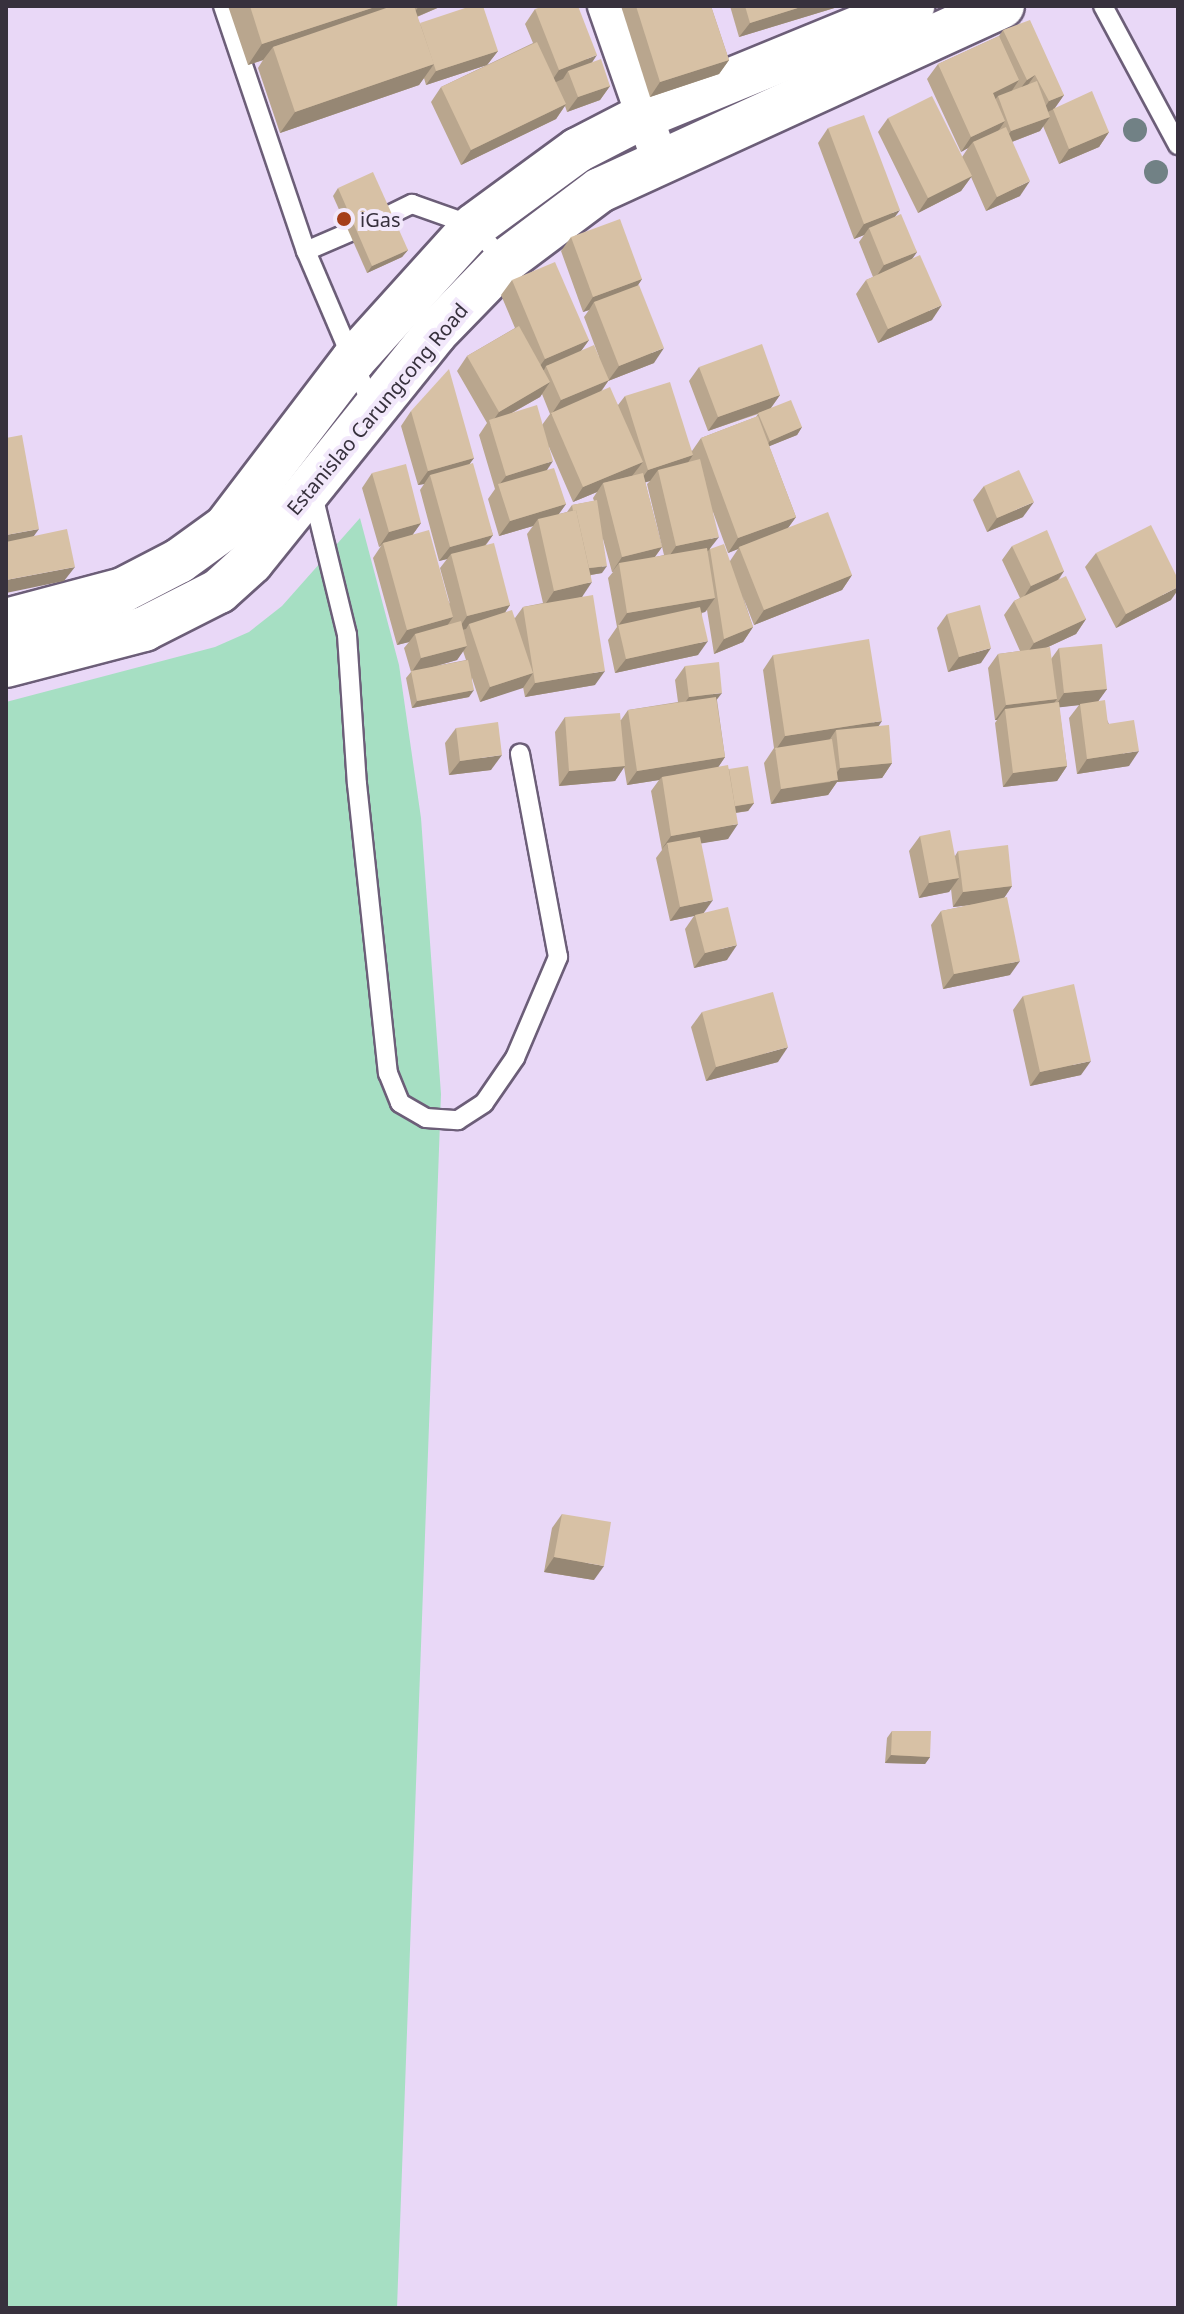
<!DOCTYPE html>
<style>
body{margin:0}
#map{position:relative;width:1184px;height:2314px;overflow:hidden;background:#e9d8f7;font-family:"Noto Sans",sans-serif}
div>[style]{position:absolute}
.green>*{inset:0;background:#a6dfc3}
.roads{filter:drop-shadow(2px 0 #6c5e78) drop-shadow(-2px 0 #6c5e78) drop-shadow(0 2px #6c5e78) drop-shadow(0 -2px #6c5e78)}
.lane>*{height:18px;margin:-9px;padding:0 9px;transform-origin:9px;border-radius:9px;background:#fff}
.street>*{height:36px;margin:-18px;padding:0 18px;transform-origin:18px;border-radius:18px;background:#fff}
.secondary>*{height:44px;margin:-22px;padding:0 22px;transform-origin:22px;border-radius:22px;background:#fff}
.trees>*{width:24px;height:24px;margin:-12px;border-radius:50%;background:#718185}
.wall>*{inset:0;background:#b9a68e}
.shaded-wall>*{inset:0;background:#968774}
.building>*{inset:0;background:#d7c1a5}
.dots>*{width:22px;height:22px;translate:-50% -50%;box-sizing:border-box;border:4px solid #f2e8fb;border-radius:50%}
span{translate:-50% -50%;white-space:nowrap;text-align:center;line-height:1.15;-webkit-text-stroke:8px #f2e8fb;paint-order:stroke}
.poi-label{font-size:20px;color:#37313d}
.left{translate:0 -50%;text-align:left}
.street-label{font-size:20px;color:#37313d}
.frame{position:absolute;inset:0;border:8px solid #37313d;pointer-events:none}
</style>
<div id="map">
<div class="green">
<i style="clip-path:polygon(360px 518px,399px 665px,421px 818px,441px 1094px,397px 2308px,6px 2308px,6px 702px,215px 647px,249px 632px,282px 606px)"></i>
</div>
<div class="roads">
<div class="lane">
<i style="left:223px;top:6px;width:259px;rotate:71.3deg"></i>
<i style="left:306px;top:251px;width:171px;rotate:66.9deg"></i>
<i style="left:1103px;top:6px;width:158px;rotate:61.7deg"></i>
<i style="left:385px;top:217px;width:30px;rotate:-26deg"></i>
<i style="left:412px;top:204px;width:66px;rotate:19.5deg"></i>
<i style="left:474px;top:226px;width:47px;rotate:50.2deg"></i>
<i style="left:306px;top:251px;width:48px;rotate:-23.4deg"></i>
<i style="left:312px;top:491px;width:148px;rotate:76.3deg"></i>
<i style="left:347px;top:635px;width:149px;rotate:86.2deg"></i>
<i style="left:357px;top:784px;width:291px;rotate:83.9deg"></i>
<i style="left:388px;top:1073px;width:32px;rotate:68deg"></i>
<i style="left:400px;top:1103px;width:30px;rotate:30deg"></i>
<i style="left:426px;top:1118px;width:32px;rotate:4deg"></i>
<i style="left:458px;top:1120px;width:31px;rotate:-33deg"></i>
<i style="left:484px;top:1103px;width:55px;rotate:-55.4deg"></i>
<i style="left:515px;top:1058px;width:110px;rotate:-66.9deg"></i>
<i style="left:558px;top:957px;width:207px;rotate:-100.6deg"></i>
</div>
<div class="street">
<i style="left:606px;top:6px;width:166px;rotate:70.7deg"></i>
</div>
<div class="secondary">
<i style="left:6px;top:621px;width:121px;rotate:-14.8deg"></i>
<i style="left:123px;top:590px;width:63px;rotate:-27.4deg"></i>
<i style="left:179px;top:561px;width:58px;rotate:-35.9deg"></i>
<i style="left:226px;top:527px;width:211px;rotate:-52.7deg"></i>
<i style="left:354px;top:359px;width:179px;rotate:-47.9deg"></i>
<i style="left:474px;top:226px;width:129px;rotate:-36.2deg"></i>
<i style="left:578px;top:150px;width:74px;rotate:-27.3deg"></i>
<i style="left:644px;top:116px;width:290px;rotate:-22.3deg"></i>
<i style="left:6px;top:665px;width:143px;rotate:-14.6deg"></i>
<i style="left:144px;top:629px;width:84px;rotate:-26.9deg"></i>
<i style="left:219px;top:591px;width:43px;rotate:-42.2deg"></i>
<i style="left:251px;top:562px;width:294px;rotate:-51.2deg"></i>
<i style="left:435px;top:333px;width:99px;rotate:-45.8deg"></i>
<i style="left:504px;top:262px;width:120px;rotate:-36.9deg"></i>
<i style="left:600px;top:190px;width:442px;rotate:-24.6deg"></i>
</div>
</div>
<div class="trees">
<i style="left:1135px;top:130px"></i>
<i style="left:1156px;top:172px"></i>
</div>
<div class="wall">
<i style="clip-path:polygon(228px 6px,442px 6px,417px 17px,420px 24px,498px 51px,487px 65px,426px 85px,424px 78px,419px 85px,280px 133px,258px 68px,263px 60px,248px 65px)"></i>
<i style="clip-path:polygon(621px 6px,711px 6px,729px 60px,719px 74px,650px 97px)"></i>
<i style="clip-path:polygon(730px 6px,841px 6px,739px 37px)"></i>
<i style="clip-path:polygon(535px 9px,592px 63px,610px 86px,600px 100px,567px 112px,565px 106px,556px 119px,461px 165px,431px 102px,441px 87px,533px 43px,525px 24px)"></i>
<i style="clip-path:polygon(1003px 30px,1064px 95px,1055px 108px,1109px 132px,1099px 147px,1059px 164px,1043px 126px,1040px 131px,1012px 142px,1020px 196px,986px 211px,971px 177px,961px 191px,918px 213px,878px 132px,888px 118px,962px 157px,968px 148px,961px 152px,927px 79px,938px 64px,999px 36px)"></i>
<i style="clip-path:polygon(828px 128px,895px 217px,917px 252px,912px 259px,932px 320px,878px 343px,856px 294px,866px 280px,873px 277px,859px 242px,864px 235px,854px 239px,818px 143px)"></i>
<i style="clip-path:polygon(338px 188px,408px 250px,402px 257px,367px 273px,333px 196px)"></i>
<i style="clip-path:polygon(evenodd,571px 237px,642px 279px,638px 285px,654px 363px,608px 381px,601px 392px,618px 405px,625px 396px,692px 451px,701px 438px,756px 417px,758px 414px,708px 431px,689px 381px,699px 367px,780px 395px,771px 408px,802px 427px,797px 435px,769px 446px,796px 517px,788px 528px,852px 575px,842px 590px,754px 625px,743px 597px,753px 627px,743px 642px,714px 654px,707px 610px,705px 612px,702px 613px,698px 655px,615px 673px,608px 640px,617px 627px,608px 578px,613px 572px,612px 572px,603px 539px,602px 573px,591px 575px,582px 597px,595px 685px,525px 697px,523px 687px,480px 702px,472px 678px,469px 697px,412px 708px,406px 678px,411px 672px,404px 648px,409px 642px,397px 645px,373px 558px,381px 546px,379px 547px,362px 488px,372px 473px,421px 523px,413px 534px,450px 604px,440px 568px,447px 559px,439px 561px,420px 490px,424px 484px,418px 485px,401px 426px,411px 411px,474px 458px,469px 464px,493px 535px,486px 545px,510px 605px,505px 612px,515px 618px,523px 607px,543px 603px,527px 534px,533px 526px,499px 536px,488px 499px,495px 489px,479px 435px,487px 423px,457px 371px,467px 356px,515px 328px,501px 295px,512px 280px,589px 340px,581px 351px,599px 357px,584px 317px,589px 310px,583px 312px,561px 251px,571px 237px,542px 394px,550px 414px,542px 425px,512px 413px,540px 397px,542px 394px,571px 237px,549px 447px,573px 502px,597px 492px,593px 498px,594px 501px,572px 505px,567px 512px,559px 514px,566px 504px,547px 470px,549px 447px,571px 237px,650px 481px,647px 484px,664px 555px,655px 557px,662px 547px,645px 482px,650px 481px,571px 237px,713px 512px,728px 553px,738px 549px,730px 561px,710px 549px,713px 512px,571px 237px,463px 651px,466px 660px,436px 666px,457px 660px,463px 651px)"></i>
<i style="clip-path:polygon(984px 486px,1023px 517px,987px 532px,973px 500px)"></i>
<i style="clip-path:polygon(1012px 546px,1064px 571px,1058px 581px,1086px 619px,1076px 634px,1046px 648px,1051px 659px,1059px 648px,1107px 689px,1098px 701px,1129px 766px,1077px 774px,1069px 718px,1079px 705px,1059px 707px,1067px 766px,1057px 781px,1003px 787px,995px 723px,997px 720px,995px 720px,988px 668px,998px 654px,1020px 651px,1004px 615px,1014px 601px,1020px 598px,1002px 560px)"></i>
<i style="clip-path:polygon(1096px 553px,1171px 600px,1116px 628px,1085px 567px)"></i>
<i style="clip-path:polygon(947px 614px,981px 663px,948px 672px,937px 628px)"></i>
<i style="clip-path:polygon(773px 655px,878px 726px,892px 763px,882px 778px,837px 782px,828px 795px,771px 804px,764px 763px,774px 748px,763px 670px)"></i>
<i style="clip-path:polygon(685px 666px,717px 700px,725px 757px,718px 767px,729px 769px,754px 803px,748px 811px,736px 813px,728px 839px,701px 843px,704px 913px,727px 960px,694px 968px,685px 929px,694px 916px,670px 921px,656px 858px,662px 850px,651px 791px,659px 780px,627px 785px,624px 767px,615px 781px,559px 786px,555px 732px,565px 717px,621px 720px,628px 710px,678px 702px,675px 680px)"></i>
<i style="clip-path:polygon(456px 728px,491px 770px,449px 775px,445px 743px)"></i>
<i style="clip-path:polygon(920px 836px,955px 856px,958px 851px,1012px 886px,1004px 898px,1010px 975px,943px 989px,931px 925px,941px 911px,971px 905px,953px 907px,951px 889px,949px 892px,919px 898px,909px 851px)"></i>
<i style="clip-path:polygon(1023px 996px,1081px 1075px,1030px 1086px,1013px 1010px)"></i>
<i style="clip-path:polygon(702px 1012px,778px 1062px,706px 1081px,691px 1027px)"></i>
<i style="clip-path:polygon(562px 1514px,594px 1580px,544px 1572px,552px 1528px)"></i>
<i style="clip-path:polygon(892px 1731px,930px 1757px,925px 1764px,885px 1763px,887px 1738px)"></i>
</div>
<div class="shaded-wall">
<i style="clip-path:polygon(378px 6px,399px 6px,273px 47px,263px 60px,248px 65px,262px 44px)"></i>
<i style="clip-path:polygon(419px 6px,442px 6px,409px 20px)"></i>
<i style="clip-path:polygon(804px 6px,841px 6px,739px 37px,750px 23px)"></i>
<i style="clip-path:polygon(498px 51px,487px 65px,426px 85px,436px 71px)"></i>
<i style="clip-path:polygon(597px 55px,587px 70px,568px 71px,563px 79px,549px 85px,559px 70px)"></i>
<i style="clip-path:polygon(729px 60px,719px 74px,650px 97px,660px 82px)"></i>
<i style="clip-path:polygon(434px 64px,419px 85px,280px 133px,295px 112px)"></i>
<i style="clip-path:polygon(1035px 75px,1025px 89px,1016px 94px,1027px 80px)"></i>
<i style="clip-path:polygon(1019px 80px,1009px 95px,998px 96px,993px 102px,993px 93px)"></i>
<i style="clip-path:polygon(610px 86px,600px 100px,567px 112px,578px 97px)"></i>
<i style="clip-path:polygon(1064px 95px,1054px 109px,1039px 116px,1049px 101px)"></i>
<i style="clip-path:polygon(566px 104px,556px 119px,461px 165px,471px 150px)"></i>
<i style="clip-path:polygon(1050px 117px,1040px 131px,1001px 146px,1011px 131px)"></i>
<i style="clip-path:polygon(1005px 121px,995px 136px,973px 142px,968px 148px,961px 152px,971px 137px)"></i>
<i style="clip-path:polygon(1109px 132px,1099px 147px,1059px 164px,1069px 149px)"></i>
<i style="clip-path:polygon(972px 176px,961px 191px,918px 213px,928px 198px)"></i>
<i style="clip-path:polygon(1030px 181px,1020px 196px,986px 211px,997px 197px)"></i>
<i style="clip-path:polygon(900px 210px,889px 225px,869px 228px,864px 235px,854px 239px,864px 224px)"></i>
<i style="clip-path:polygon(408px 250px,402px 257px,367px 273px,372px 266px)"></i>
<i style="clip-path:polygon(917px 252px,907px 266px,874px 280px,884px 265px)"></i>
<i style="clip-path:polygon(642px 279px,632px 294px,594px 302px,589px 310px,583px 312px,593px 297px)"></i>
<i style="clip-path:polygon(942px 305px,932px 320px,878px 343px,888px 329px)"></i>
<i style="clip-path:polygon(589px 340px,578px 355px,546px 366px,544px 370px,534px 374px,545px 359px)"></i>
<i style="clip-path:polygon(664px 348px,654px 363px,608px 381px,619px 366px)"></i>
<i style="clip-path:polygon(609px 380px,598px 395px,551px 415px,561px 400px)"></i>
<i style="clip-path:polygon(550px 382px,540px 397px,490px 425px,499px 412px)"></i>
<i style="clip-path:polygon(780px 395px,770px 409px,708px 431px,718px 417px)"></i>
<i style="clip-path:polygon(802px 427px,797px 435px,765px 448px,770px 441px)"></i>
<i style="clip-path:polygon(693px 455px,683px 470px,658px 470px,650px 481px,637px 485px,648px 470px)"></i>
<i style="clip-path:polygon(474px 458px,463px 473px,430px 475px,424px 484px,418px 485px,428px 471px)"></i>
<i style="clip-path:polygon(553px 461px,543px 476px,499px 485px,506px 476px)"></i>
<i style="clip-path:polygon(643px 462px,632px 476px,603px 483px,597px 492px,573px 502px,583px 487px)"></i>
<i style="clip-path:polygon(1034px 502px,1023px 517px,987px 532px,997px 518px)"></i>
<i style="clip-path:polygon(566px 504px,555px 519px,538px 519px,533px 526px,499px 536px,510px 521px)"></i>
<i style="clip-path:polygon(796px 517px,785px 532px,739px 547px,738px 549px,728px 553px,738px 538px)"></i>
<i style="clip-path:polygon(421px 523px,411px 537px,383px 543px,379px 547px,389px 532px)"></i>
<i style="clip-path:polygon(39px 529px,28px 544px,6px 548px,6px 535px)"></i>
<i style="clip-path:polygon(493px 535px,482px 549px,451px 554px,447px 559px,439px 561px,450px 547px)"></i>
<i style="clip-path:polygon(719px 537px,708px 551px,666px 561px,676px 546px)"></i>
<i style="clip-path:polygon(662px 547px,651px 562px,619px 563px,612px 572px,622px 557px)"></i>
<i style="clip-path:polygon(607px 566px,602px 573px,578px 577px,583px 569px)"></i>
<i style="clip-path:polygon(75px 567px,64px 581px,6px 593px,6px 580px)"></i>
<i style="clip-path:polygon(1064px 571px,1054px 585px,1021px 601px,1031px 586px)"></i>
<i style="clip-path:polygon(852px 575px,842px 590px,754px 625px,764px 610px)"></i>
<i style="clip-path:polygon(592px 582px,582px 597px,544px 606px,554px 591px)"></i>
<i style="clip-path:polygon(1178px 587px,1178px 590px,1171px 600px,1116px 628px,1126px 614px)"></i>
<i style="clip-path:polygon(715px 598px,705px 612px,619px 627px,618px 626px,627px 613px)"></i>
<i style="clip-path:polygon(510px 605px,500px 620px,469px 624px,466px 629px,457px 631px,467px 616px)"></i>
<i style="clip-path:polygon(453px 617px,443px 632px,415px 634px,409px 642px,397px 645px,407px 630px)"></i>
<i style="clip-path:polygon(1086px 619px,1076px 634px,1024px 658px,1034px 643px)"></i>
<i style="clip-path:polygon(753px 627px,743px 642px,714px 654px,724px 639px)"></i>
<i style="clip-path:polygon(708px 641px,698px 655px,615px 673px,626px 659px)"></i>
<i style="clip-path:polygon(467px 646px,457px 660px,411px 673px,421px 658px)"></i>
<i style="clip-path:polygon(991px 648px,981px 663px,948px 672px,959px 657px)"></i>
<i style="clip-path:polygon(605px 671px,595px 685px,525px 697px,535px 683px)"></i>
<i style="clip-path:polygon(533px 673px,523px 688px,480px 702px,490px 687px)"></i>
<i style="clip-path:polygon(1107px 689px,1097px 703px,1054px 708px,1064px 693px)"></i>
<i style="clip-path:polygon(474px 690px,469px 697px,412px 708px,417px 701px)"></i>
<i style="clip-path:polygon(722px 693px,711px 707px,679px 711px,689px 697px)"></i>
<i style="clip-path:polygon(1057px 699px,1047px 713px,1005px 709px,997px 720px,995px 720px,1006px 705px)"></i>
<i style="clip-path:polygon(882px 721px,872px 736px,836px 730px,828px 742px,775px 751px,785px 736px)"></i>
<i style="clip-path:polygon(1139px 751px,1129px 766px,1077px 774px,1087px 759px)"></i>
<i style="clip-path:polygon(502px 755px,491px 770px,449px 775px,460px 761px)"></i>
<i style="clip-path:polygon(725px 757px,715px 772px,662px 777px,659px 780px,627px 785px,637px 771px)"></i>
<i style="clip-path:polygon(892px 763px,882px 778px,837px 782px,828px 795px,771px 804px,781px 789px,830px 782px,840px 768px)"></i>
<i style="clip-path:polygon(625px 766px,615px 781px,559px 786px,569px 771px)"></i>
<i style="clip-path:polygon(1067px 766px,1057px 781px,1003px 787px,1013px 773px)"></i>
<i style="clip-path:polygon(754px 803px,748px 811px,726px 814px,732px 807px)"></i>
<i style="clip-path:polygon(738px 824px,728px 839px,668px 849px,667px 843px,661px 850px,671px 836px)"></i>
<i style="clip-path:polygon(959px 878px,949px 892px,919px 898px,929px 883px)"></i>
<i style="clip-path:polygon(1012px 886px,1002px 901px,953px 907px,963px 892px)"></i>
<i style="clip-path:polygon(713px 900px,703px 914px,670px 921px,680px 907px)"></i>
<i style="clip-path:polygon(737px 945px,727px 960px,694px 968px,705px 953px)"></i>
<i style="clip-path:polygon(1020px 961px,1010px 975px,943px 989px,954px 974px)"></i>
<i style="clip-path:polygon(788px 1047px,778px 1062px,706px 1081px,716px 1067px)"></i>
<i style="clip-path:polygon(1091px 1061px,1081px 1075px,1030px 1086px,1040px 1072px)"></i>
<i style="clip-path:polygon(554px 1557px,604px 1566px,594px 1580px,544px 1572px)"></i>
<i style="clip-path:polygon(891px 1755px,930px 1757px,925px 1764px,885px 1763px)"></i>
</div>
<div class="building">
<i style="clip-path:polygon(250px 6px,378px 6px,262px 44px)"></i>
<i style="clip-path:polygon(392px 6px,414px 6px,434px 64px,295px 112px,273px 47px)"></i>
<i style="clip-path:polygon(471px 6px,483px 6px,498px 51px,436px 71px,420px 23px)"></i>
<i style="clip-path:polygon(544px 6px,578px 6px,597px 55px,559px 70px,535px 9px)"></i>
<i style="clip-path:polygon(636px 6px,711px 6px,729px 60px,660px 82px)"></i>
<i style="clip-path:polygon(745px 6px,804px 6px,750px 23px)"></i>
<i style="clip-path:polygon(1030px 20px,1064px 95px,1049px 101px,1035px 75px,1027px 80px,1003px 30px)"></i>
<i style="clip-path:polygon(999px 36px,1019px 80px,993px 93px,1005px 121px,971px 137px,938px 64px)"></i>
<i style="clip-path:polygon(537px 42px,566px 104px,471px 150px,441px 87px)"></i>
<i style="clip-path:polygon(601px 59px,610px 86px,578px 97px,568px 71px)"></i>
<i style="clip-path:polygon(1037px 81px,1050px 117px,1011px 131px,998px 96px)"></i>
<i style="clip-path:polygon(1092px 91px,1109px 132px,1069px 149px,1053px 109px)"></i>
<i style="clip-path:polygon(932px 96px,972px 176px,928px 198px,888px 118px)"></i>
<i style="clip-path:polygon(864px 115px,900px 210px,864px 224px,828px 128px)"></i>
<i style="clip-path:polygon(1006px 127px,1030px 181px,997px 197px,973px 142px)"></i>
<i style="clip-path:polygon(373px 172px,408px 250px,372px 266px,338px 188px)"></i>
<i style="clip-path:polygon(901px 214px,917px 252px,884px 265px,869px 228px)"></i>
<i style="clip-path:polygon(620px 219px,642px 279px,593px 297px,571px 237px)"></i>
<i style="clip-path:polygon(920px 255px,942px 305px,888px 329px,866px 280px)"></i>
<i style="clip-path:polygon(555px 262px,589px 340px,545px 359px,512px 280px)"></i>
<i style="clip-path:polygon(639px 285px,664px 348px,619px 366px,594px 302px)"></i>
<i style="clip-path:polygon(519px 326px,550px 382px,499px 412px,467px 356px)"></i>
<i style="clip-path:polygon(762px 344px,780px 395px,718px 417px,699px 367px)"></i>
<i style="clip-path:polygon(594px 345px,609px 380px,561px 400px,546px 366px)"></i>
<i style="clip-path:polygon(449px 369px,474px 458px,428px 471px,411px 411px)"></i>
<i style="clip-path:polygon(670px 382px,693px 455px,648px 470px,625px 396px)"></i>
<i style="clip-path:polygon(610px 387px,643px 462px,583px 487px,551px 413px)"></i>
<i style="clip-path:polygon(791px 400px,802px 427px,770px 441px,758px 413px)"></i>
<i style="clip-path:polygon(537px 405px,553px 461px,506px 476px,489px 420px)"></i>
<i style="clip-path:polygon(758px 416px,796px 517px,738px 538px,701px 438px)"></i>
<i style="clip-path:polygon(22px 435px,39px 529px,6px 535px,6px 438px)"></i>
<i style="clip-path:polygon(700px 459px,719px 537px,676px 546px,658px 470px)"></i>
<i style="clip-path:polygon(473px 463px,493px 535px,450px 547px,430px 475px)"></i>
<i style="clip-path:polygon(406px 464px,421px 523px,389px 532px,372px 473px)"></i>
<i style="clip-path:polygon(554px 468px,566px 504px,510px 521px,498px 484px)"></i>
<i style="clip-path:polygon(1019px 470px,1034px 502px,997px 518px,984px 486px)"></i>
<i style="clip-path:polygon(643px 473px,662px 547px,622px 557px,603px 483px)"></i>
<i style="clip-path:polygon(597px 500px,607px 566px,589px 568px,576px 510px,573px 511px,572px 505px)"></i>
<i style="clip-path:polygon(576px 510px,592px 582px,554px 591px,538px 519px)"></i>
<i style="clip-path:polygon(828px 512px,852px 575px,764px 610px,739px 547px)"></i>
<i style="clip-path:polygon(1151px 525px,1178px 579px,1178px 587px,1126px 614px,1096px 553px)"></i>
<i style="clip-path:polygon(67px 529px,75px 567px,6px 580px,6px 542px)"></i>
<i style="clip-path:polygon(429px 530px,453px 617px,407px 630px,383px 543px)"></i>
<i style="clip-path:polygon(1047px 530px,1064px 571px,1031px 586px,1012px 546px)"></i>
<i style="clip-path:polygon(494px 543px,510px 605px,467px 616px,451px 554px)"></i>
<i style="clip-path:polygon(724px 544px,753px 627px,724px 639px,710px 549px)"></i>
<i style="clip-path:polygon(707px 548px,715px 598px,627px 613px,619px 563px)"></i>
<i style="clip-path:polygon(1066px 576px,1086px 619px,1034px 643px,1014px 601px)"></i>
<i style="clip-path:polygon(593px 595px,605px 671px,535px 683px,523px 607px)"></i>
<i style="clip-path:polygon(980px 605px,991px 648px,959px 657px,947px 614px)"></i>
<i style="clip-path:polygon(700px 607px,708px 641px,626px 659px,618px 625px)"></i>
<i style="clip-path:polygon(512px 610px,533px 673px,490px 687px,469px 624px)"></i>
<i style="clip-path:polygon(461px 621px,467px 646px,421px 658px,415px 634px)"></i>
<i style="clip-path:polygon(869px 639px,882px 721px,785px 736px,773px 655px)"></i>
<i style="clip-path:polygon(1102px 644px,1107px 689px,1064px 693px,1059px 648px)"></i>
<i style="clip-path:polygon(1050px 647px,1057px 699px,1006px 705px,998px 654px)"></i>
<i style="clip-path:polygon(468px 660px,474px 690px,417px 701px,411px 671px)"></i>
<i style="clip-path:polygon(719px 662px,722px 693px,689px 697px,685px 666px)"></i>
<i style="clip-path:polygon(716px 697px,725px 757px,637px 771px,628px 710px)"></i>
<i style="clip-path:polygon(1105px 700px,1108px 724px,1134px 720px,1139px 751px,1087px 759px,1080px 704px)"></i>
<i style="clip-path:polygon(1059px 702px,1067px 766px,1013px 773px,1005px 709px)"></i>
<i style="clip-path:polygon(620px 713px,625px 766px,569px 771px,565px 717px)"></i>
<i style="clip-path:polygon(498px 722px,502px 755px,460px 761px,456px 728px)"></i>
<i style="clip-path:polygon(889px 725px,892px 763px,840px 768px,836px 730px)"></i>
<i style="clip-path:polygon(832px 739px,838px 780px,781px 789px,775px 748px)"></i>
<i style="clip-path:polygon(728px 765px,738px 824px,671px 836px,662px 777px)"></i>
<i style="clip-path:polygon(748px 766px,754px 803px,735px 806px,729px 769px)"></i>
<i style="clip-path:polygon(950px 830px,959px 878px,929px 883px,920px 836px)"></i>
<i style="clip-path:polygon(700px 837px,713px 900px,680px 907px,667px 843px)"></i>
<i style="clip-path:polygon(1008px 845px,1012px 886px,963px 892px,958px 851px)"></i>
<i style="clip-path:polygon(1007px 897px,1020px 961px,954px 974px,941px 911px)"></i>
<i style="clip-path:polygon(728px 907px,737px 945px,705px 953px,695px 915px)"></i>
<i style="clip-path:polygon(1074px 984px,1091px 1061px,1040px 1072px,1023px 996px)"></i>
<i style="clip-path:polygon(773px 992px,788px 1047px,716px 1067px,702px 1012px)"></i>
<i style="clip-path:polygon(562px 1514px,611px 1522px,604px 1566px,554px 1557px)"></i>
<i style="clip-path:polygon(892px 1731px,931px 1731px,930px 1757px,891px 1755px)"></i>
</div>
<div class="dots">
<i style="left:344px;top:219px;background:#a53e19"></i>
</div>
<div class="poi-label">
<span class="left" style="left:360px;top:219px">iGas</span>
</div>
<div class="street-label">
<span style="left:377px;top:409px;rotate:-50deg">Estanislao Carungcong Road</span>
</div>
<div class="frame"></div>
</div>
